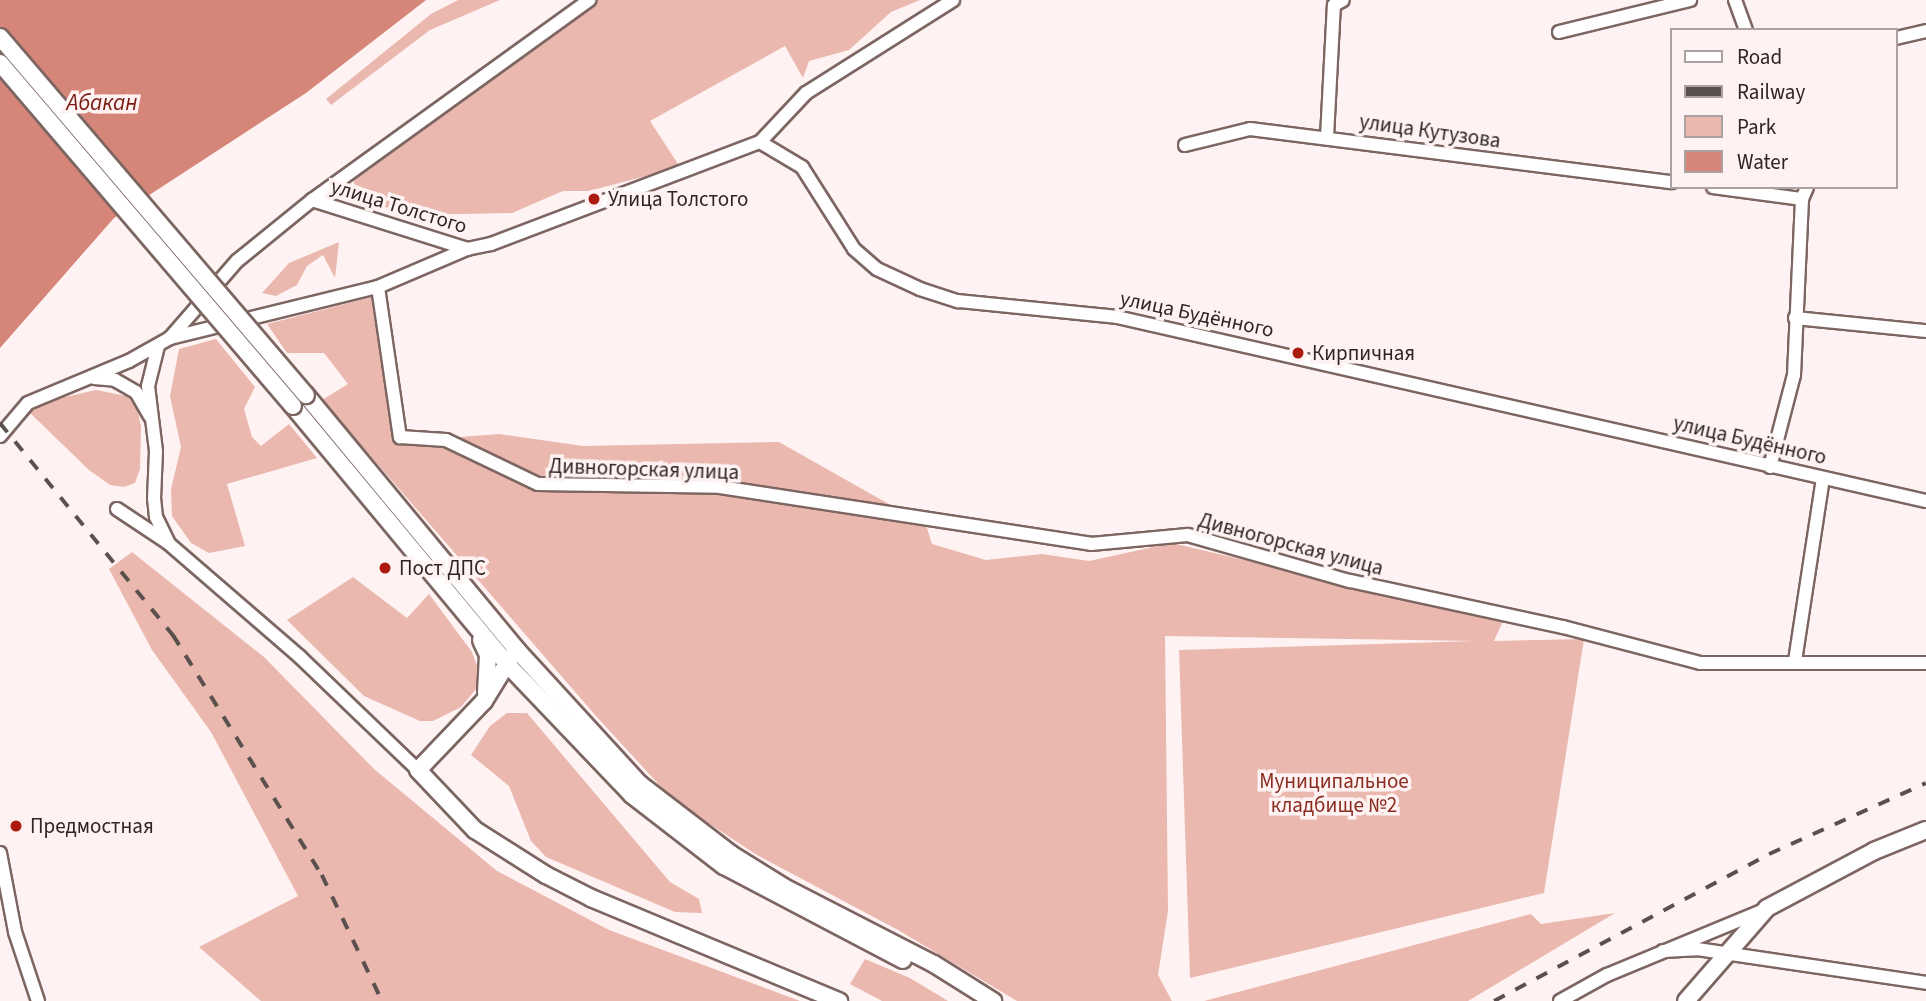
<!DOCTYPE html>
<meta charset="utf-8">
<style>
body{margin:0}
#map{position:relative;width:1926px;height:1001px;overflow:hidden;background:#fef3f2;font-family:"Source Sans 3",sans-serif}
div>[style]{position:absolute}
.green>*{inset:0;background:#ebb8af}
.water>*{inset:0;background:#d68679}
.roads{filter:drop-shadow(2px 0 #7d6662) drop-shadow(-2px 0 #7d6662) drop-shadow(0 2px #7d6662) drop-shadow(0 -2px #7d6662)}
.minor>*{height:12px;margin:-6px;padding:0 6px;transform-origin:6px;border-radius:6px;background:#fff}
.major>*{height:16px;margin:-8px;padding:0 8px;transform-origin:8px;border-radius:8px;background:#fff}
.rail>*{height:3.5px;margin-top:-1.75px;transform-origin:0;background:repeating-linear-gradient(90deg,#5a504e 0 12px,transparent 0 24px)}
.bridges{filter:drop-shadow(2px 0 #7d6662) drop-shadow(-2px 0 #7d6662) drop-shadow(0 2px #7d6662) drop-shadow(0 -2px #7d6662)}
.major-bridge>*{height:16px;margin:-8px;padding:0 8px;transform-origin:8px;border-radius:8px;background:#fff}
.dots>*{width:19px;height:19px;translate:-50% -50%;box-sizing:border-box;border:4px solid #fef3f2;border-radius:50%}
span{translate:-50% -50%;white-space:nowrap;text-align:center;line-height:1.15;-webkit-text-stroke:7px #fef3f2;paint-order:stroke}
.street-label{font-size:21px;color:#2f2624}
.poi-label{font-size:21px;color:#2f2624}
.left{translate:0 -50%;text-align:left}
.park-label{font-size:21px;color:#8b2c21}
.water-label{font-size:23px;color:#7a1b12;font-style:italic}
.legend{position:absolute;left:1670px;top:28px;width:228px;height:161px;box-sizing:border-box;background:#fef3f2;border:2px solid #aba1a0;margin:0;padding:9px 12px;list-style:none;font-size:21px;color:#2f2624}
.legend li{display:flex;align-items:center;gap:14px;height:35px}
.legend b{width:35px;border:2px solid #aba1a0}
</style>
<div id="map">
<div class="green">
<i style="clip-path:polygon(458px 0,500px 0,430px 30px,331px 105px,326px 99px,431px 14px)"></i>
<i style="clip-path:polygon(579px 0,920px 0,891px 12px,849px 50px,809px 61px,803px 78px,785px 46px,650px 121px,680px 167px,589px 191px,563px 191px,512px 213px,414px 215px,381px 206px,375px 193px,354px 184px,354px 159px)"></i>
<i style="clip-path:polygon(339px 242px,335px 278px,323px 255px,307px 266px,297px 285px,276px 296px,262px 293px,289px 263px)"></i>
<i style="clip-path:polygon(372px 297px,397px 442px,499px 434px,583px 446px,779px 442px,926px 525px,932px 544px,986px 560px,1042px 554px,1089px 561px,1172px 543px,1503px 621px,1494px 641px,1584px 639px,1544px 893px,1190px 978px,1179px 650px,1475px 641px,1165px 636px,1168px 911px,1158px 975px,1172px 1001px,1017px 1001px,898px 930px,757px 855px,673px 800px,596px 716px,322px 400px,348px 384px,324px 353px,287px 353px,267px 324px)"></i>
<i style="clip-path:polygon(216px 339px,255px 387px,244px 409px,252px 437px,261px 446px,289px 424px,317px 458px,227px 484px,245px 546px,209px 553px,191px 543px,172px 516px,171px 489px,181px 447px,170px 396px,179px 349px)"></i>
<i style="clip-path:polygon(96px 390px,127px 396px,137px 408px,141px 426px,140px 469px,135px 483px,124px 487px,110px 485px,89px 470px,29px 412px,48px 401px)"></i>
<i style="clip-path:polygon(132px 552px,264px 657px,374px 769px,497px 871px,609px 930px,800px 1001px,261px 1001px,199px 947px,298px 896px,211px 732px,152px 650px,109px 569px)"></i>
<i style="clip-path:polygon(353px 577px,407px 618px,429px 594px,472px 652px,479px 671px,477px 688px,461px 707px,433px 721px,420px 721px,364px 696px,287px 620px)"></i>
<i style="clip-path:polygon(507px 713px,527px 713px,670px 882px,699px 899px,702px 913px,675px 912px,546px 857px,531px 841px,509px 786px,471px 755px,490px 726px)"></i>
<i style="clip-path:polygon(1615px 913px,1468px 1001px,1204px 1001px,1531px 914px,1541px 924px)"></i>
<i style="clip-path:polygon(865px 959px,910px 978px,948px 1001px,882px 1001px,850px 984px)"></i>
</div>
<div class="water">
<i style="clip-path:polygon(0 0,426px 0,306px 93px,114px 218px,0 348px)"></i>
</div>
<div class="roads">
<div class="minor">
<i style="left:1735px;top:0;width:32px;rotate:70deg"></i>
<i style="left:1559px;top:32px;width:135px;rotate:-13.7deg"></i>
<i style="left:1896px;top:38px;width:31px;rotate:-13deg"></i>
<i style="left:1327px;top:137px;width:132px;rotate:-87deg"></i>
<i style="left:1334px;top:5px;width:10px;rotate:-29deg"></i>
<i style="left:760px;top:142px;width:49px;rotate:30.8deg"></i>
<i style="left:802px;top:167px;width:97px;rotate:57.6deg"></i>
<i style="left:854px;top:249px;width:30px;rotate:41deg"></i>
<i style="left:877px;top:269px;width:47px;rotate:24.9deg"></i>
<i style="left:920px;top:289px;width:40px;rotate:18deg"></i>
<i style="left:958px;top:301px;width:160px;rotate:5.7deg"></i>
<i style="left:1117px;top:317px;width:830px;rotate:12.81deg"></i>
<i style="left:1185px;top:145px;width:67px;rotate:-13.8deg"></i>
<i style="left:1250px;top:129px;width:425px;rotate:7.2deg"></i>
<i style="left:1713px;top:187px;width:90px;rotate:7.7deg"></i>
<i style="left:312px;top:200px;width:163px;rotate:17.5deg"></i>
<i style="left:467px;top:249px;width:25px;rotate:-12deg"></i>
<i style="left:491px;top:244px;width:288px;rotate:-20.8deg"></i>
<i style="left:760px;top:142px;width:67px;rotate:-46.8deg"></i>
<i style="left:806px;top:93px;width:174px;rotate:-32.3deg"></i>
<i style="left:378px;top:287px;width:152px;rotate:81.7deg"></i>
<i style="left:400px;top:437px;width:46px;rotate:3.7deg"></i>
<i style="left:446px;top:440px;width:102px;rotate:25.6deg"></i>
<i style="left:538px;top:484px;width:182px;rotate:0.9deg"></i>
<i style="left:720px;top:487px;width:375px;rotate:8.7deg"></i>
<i style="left:1091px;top:544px;width:97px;rotate:-5.3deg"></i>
<i style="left:1188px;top:535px;width:168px;rotate:15.9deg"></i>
<i style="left:1350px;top:581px;width:218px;rotate:12.2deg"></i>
<i style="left:1563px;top:627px;width:142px;rotate:14.7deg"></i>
<i style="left:1700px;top:663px;width:226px"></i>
<i style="left:1795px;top:318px;width:132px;rotate:5.7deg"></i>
<i style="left:170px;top:338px;width:214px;rotate:-13.8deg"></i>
<i style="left:378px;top:287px;width:97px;rotate:-23.1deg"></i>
<i style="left:158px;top:346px;width:41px;rotate:104deg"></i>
<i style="left:148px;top:386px;width:65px;rotate:83deg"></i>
<i style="left:156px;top:451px;width:47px;rotate:92.4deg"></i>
<i style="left:154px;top:498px;width:19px;rotate:84deg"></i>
<i style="left:156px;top:517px;width:28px;rotate:64deg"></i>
<i style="left:94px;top:378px;width:21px;rotate:5deg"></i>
<i style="left:115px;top:380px;width:24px;rotate:30deg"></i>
<i style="left:136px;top:392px;width:28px;rotate:60deg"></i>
<i style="left:0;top:436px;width:43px;rotate:-49.7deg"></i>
<i style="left:28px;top:403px;width:109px;rotate:-22.6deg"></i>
<i style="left:129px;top:361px;width:47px;rotate:-29.3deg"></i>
<i style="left:170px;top:338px;width:102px;rotate:-49deg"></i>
<i style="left:237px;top:261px;width:97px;rotate:-39.1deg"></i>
<i style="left:312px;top:200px;width:342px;rotate:-35.8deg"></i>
<i style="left:1770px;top:467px;width:95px;rotate:-75.4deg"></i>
<i style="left:1794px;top:375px;width:176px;rotate:-87.4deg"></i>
<i style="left:1802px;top:199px;width:13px;rotate:-67deg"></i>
<i style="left:117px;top:509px;width:61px;rotate:33.7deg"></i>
<i style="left:168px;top:543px;width:174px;rotate:40.8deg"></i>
<i style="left:300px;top:657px;width:163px;rotate:43.8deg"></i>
<i style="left:1795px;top:661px;width:185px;rotate:-81.3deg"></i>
<i style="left:0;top:853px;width:80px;rotate:79.2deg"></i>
<i style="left:15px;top:932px;width:73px;rotate:71.6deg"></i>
<i style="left:1663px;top:951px;width:34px;rotate:-3deg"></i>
<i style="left:1697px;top:949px;width:232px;rotate:8.4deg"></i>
<i style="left:1560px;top:1001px;width:54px;rotate:-29deg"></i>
<i style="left:1607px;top:975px;width:172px;rotate:-22.5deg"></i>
</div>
<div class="major">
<i style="left:306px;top:395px;width:331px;rotate:50.4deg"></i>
<i style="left:517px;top:650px;width:182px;rotate:47.5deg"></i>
<i style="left:640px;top:784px;width:115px;rotate:37.6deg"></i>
<i style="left:731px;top:854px;width:62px;rotate:31.9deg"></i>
<i style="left:784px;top:887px;width:169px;rotate:27.2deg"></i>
<i style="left:934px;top:964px;width:70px;rotate:32.1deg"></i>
<i style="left:293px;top:406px;width:335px;rotate:50.3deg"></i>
<i style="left:507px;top:664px;width:181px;rotate:46.3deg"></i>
<i style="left:632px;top:795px;width:116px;rotate:37.7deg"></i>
<i style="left:724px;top:866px;width:202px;rotate:27.7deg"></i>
<i style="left:481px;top:640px;width:17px;rotate:65deg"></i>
<i style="left:488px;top:655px;width:38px;rotate:93deg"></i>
<i style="left:511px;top:657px;width:52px;rotate:121.5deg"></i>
<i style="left:484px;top:701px;width:95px;rotate:133.7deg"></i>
<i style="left:418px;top:770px;width:83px;rotate:46.5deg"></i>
<i style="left:475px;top:830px;width:84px;rotate:32.4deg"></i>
<i style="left:546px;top:875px;width:51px;rotate:27.1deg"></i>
<i style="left:591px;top:898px;width:269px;rotate:22.6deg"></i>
<i style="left:1686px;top:1001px;width:123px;rotate:-48.9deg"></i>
<i style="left:1767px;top:908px;width:121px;rotate:-28deg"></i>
<i style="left:1874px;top:851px;width:56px;rotate:-22deg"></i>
</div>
</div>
<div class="rail">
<i style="left:0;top:423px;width:274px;rotate:50.8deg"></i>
<i style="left:173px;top:635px;width:282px;rotate:58.2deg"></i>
<i style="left:322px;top:875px;width:140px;rotate:64.5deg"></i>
<i style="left:1494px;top:1001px;width:312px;rotate:-28.1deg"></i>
<i style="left:1769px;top:854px;width:172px;rotate:-24.3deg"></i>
</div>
<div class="bridges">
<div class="major-bridge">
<i style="left:0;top:37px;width:471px;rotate:49.5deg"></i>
<i style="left:0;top:63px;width:451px;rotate:49.5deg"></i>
</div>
</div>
<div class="dots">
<i style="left:594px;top:199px;background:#ab1a0f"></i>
<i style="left:1298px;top:353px;background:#ab1a0f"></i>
<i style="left:385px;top:568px;background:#ab1a0f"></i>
<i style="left:16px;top:826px;background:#ab1a0f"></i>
</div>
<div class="street-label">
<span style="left:1430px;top:131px;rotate:8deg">улица Кутузова</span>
<span style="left:399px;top:206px;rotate:17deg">улица Толстого</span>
<span style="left:1197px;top:314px;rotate:12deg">улица Будённого</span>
<span style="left:1750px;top:440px;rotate:13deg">улица Будённого</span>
<span style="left:644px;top:469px;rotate:2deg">Дивногорская улица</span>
<span style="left:1291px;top:544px;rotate:15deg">Дивногорская улица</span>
</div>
<div class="poi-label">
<span class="left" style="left:608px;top:199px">Улица Толстого</span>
<span class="left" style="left:1312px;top:353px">Кирпичная</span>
<span class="left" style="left:399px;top:568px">Пост ДПС</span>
<span class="left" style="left:30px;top:826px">Предмостная</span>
</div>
<div class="park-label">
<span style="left:1334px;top:793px">Муниципальное<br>кладбище №2</span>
</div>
<div class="water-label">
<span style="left:102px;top:103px">Абакан</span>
</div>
<ul class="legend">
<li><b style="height:9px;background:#fff"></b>Road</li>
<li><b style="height:9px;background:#5a504e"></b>Railway</li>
<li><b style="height:19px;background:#ebb8af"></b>Park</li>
<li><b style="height:19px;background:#d68679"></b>Water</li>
</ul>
</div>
